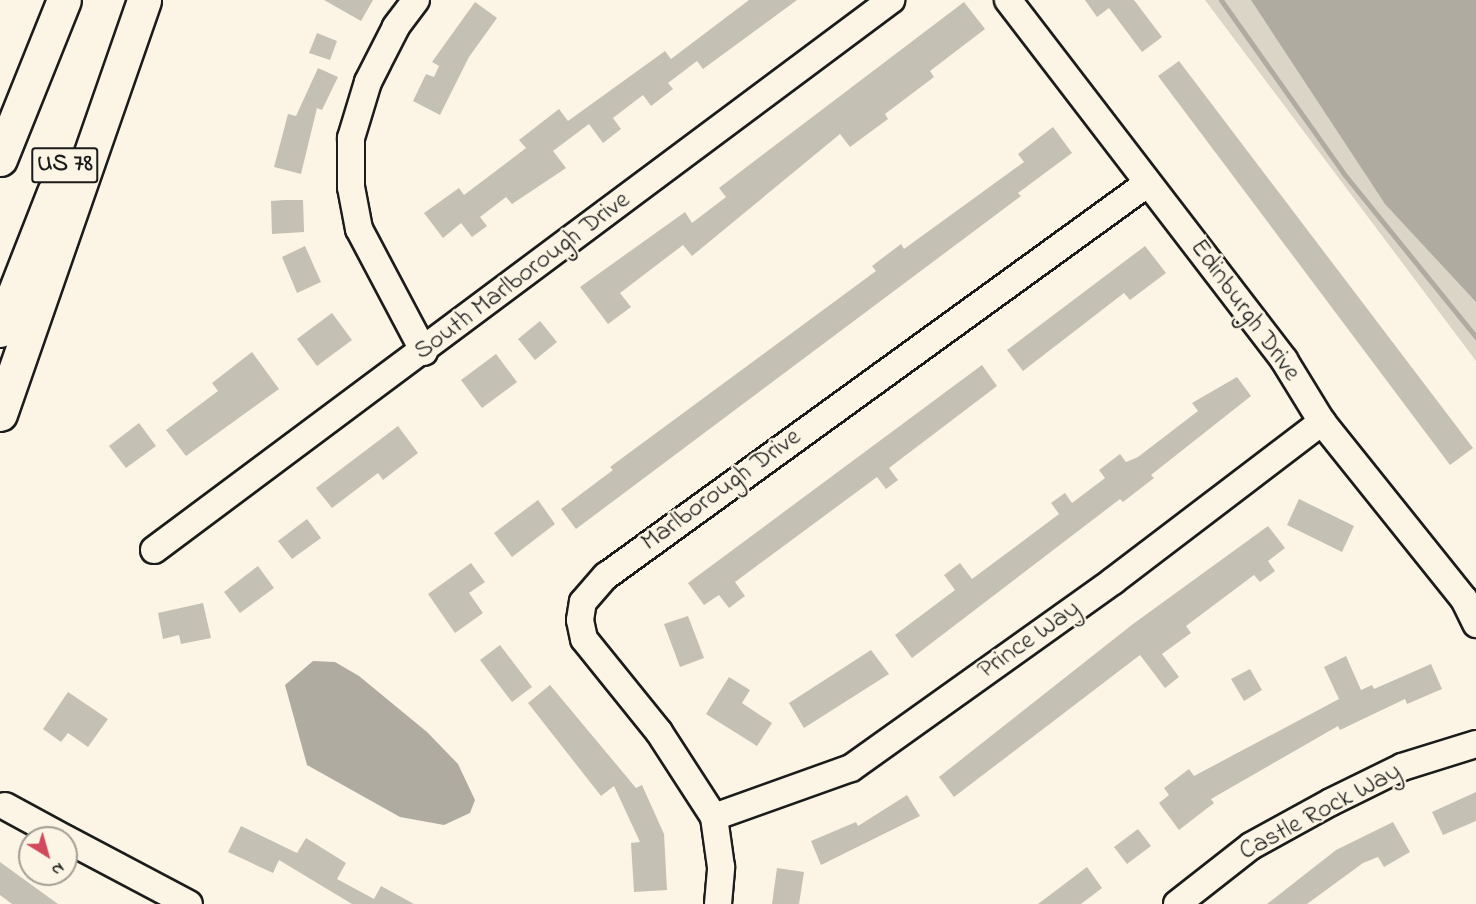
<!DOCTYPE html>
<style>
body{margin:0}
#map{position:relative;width:1476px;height:904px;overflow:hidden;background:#fcf5e5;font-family:"Indie Flower",sans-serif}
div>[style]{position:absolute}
.green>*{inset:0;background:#dbd5c8}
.water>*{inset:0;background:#b0aba1}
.stream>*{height:5px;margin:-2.5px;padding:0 2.5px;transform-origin:2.5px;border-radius:2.5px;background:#b0aba1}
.building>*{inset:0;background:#c4c0b3}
.roads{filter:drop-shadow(2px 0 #1c1c1c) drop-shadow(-2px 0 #1c1c1c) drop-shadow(0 2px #1c1c1c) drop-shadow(0 -2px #1c1c1c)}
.minor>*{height:26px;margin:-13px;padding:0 13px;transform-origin:13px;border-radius:13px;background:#fcf5e5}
.highway>*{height:33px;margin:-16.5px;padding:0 16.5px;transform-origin:16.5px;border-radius:16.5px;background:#fcf5e5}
span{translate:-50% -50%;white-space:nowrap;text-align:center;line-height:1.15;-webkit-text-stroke:4.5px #fcf5e5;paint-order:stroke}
.shield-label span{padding:2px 4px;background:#fcf5e5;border:2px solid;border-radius:4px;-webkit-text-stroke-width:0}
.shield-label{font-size:24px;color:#1c1c1c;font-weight:700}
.street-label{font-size:26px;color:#1c1c1c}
.north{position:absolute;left:18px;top:826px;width:60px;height:60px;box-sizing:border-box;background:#fcf5e5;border:2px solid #a29e95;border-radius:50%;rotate:143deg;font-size:16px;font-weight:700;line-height:24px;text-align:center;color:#1c1c1c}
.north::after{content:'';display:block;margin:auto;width:21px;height:27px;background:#d1495b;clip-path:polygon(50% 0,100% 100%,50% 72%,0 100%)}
</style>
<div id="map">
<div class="green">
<i style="clip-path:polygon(1205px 0,1476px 0,1476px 361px)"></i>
</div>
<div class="water">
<i style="clip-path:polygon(1251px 0,1476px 0,1476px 302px,1385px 204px)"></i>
<i style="clip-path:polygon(313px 661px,335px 662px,359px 676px,427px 732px,458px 764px,475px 800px,470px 813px,444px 825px,400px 817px,307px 765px,285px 685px)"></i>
</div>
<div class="stream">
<i style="left:1221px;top:0;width:213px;rotate:54.7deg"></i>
<i style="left:1344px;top:174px;width:210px;rotate:51deg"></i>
</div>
<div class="building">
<i style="clip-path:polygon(324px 0,373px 0,361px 21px)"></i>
<i style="clip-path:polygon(749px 0,797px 0,703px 69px,697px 61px,668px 83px,673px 89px,651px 106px,643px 95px,613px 118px,621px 129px,603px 143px,589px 124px,553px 151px,566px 168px,512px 204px,506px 197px,480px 217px,487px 226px,472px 237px,461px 223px,443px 238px,424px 213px,459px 188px,464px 195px,526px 148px,519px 140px,559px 109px,568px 121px,665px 51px,671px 59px)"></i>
<i style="clip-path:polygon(1085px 0,1134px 0,1162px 37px,1142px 52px,1109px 8px,1097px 17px)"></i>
<i style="clip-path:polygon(475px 2px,497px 18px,469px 57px,440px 115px,413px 101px,426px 74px,434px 77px,439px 66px,432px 62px)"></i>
<i style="clip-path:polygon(964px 2px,985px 29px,930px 71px,934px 77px,885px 114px,888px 119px,850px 147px,840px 134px,692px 256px,683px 245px,620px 293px,631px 307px,608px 324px,580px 287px,685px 212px,692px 223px,726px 197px,719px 188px)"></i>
<i style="clip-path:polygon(317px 33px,337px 41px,330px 60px,309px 53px)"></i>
<i style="clip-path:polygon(1179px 61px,1473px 448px,1450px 465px,1158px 76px)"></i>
<i style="clip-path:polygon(318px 68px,338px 77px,322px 110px,317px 108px,301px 174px,274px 167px,288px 114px,296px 116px)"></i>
<i style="clip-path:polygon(1053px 127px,1072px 153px,1018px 193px,1021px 196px,576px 529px,561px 509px,613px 470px,610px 467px,876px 271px,872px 266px,901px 244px,904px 249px,1024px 162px,1018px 154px)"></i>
<i style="clip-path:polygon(285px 200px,303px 200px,304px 232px,272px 234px,271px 201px)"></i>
<i style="clip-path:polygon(305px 246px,321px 282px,297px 293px,282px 257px)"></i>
<i style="clip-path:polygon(1145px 246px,1166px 273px,1130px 300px,1124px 293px,1023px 371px,1007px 350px)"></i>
<i style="clip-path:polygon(332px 313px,352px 340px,317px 366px,297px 339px)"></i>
<i style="clip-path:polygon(540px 321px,557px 342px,535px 360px,518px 339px)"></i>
<i style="clip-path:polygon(252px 352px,279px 389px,186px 456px,166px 430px,218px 391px,212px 383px)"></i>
<i style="clip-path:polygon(496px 354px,517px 382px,482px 408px,461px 380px)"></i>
<i style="clip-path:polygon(982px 365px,997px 386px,889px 468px,898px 480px,886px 489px,877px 477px,735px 582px,745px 596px,729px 608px,719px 595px,704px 605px,688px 583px)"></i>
<i style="clip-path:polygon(1237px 377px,1251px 396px,1151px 475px,1154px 478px,1123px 502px,1120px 499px,912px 658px,895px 635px,955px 590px,944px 575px,960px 563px,972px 579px,1059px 514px,1051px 503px,1065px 493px,1072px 503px,1105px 478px,1099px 470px,1120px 454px,1126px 462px,1138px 457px,1198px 411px,1192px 403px)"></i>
<i style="clip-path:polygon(139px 423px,156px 446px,126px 468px,109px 446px)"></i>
<i style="clip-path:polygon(398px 426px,418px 453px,383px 480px,378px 473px,332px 508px,316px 488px)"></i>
<i style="clip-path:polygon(1299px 499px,1354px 526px,1342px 552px,1287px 525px)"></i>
<i style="clip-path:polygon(538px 500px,555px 524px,512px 557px,494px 533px)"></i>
<i style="clip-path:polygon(307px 519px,321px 538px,292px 559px,278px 541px)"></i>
<i style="clip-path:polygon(1268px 526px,1285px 548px,1268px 561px,1275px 571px,1260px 582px,1254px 575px,1186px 626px,1191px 633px,1162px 654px,1179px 677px,1165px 688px,1140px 655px,954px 797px,939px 777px,1133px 624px)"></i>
<i style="clip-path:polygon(471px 563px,485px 582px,469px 593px,483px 613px,455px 633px,428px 594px)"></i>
<i style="clip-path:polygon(258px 566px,274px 588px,240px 613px,224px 592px)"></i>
<i style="clip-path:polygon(203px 603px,211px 638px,181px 644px,179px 635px,163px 639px,158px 613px)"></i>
<i style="clip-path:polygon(688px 616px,704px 658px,680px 667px,664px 624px)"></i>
<i style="clip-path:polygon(500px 645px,532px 687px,512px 702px,480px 660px)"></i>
<i style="clip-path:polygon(871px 650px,889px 674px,804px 728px,789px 703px)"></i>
<i style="clip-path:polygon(1346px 656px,1361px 690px,1372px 685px,1374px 689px,1431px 664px,1442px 689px,1407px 704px,1405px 699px,1340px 730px,1338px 726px,1211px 799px,1214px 803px,1179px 830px,1159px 803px,1169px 795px,1164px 788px,1189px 769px,1194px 776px,1339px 699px,1324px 667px)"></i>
<i style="clip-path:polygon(1250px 669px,1262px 690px,1244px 701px,1231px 679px)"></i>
<i style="clip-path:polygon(729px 677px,750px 690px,742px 703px,772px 723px,757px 746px,706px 714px)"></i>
<i style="clip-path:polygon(550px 685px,636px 788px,642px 785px,664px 834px,667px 890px,634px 892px,631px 843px,640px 842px,614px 786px,601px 796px,528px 703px)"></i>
<i style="clip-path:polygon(68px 692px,108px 719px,88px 747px,68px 733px,61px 742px,43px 729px)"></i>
<i style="clip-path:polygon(1476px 792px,1476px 821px,1443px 835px,1432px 812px)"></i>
<i style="clip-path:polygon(907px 795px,920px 816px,821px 865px,811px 841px,856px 822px,858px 826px)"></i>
<i style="clip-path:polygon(1393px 822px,1410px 852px,1384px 867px,1378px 857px,1363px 863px,1307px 904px,1267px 904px,1336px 850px)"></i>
<i style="clip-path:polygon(241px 826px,297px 853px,306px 838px,346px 863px,337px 879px,374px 899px,381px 886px,414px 904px,352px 904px,279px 860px,273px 873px,228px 852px)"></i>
<i style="clip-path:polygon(1138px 829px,1151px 846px,1127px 864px,1114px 847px)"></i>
<i style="clip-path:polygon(0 862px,58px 904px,12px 904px,0 895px)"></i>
<i style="clip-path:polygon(1087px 867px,1102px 888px,1081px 904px,1038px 904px)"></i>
<i style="clip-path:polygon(777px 868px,804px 872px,799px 904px,772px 904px)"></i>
</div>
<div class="roads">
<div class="minor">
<i style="left:416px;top:0;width:34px;rotate:127deg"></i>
<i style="left:396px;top:27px;width:62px;rotate:117deg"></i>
<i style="left:368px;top:82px;width:59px;rotate:106.9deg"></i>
<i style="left:351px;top:138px;width:49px;rotate:90deg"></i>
<i style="left:351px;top:187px;width:43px;rotate:79.2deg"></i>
<i style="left:359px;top:229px;width:139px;rotate:62.1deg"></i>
<i style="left:1008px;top:0;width:454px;rotate:52.5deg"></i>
<i style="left:1284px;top:360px;width:73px;rotate:58.5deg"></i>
<i style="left:1322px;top:422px;width:227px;rotate:51.3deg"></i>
<i style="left:1464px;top:599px;width:28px;rotate:64deg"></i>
<i style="left:154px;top:550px;width:920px;rotate:-36.73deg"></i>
<i style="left:5px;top:806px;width:67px;rotate:28.5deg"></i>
<i style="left:714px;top:817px;width:145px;rotate:-19.7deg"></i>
<i style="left:851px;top:768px;width:322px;rotate:-35.5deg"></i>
<i style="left:1113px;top:581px;width:263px;rotate:-37.3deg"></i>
<i style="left:66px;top:839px;width:139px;rotate:27.9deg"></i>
<i style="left:718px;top:904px;width:37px;rotate:-85deg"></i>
<i style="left:721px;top:867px;width:50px;rotate:-98deg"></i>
<i style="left:714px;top:817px;width:101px;rotate:-122.9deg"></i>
<i style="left:659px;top:732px;width:119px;rotate:-128.9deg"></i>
<i style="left:584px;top:639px;width:19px;rotate:-102deg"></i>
<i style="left:580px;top:620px;width:18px;rotate:-81deg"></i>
<i style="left:583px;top:602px;width:35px;rotate:-49deg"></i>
<i style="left:606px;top:576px;width:669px;rotate:-35.95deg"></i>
<i style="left:1177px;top:904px;width:94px;rotate:-38.1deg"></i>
<i style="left:1251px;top:846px;width:91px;rotate:-28.8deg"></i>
<i style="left:1331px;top:802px;width:79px;rotate:-26.2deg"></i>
<i style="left:1402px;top:767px;width:77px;rotate:-17.3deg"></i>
</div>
<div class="highway">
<i style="left:0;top:159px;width:171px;rotate:-68.1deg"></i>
<i style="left:0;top:330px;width:148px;rotate:-68.6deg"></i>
<i style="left:0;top:414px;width:438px;rotate:-70.8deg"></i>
</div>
</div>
<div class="shield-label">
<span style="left:65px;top:165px">US 78</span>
</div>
<div class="street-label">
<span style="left:523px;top:277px;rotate:-37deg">South Marlborough Drive</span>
<span style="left:1244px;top:311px;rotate:54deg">Edinburgh Drive</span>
<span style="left:722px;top:491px;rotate:-36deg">Marlborough Drive</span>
<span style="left:1030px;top:641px;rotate:-35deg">Prince Way</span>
<span style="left:1321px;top:813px;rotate:-28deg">Castle Rock Way</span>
</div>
<div class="north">N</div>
</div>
